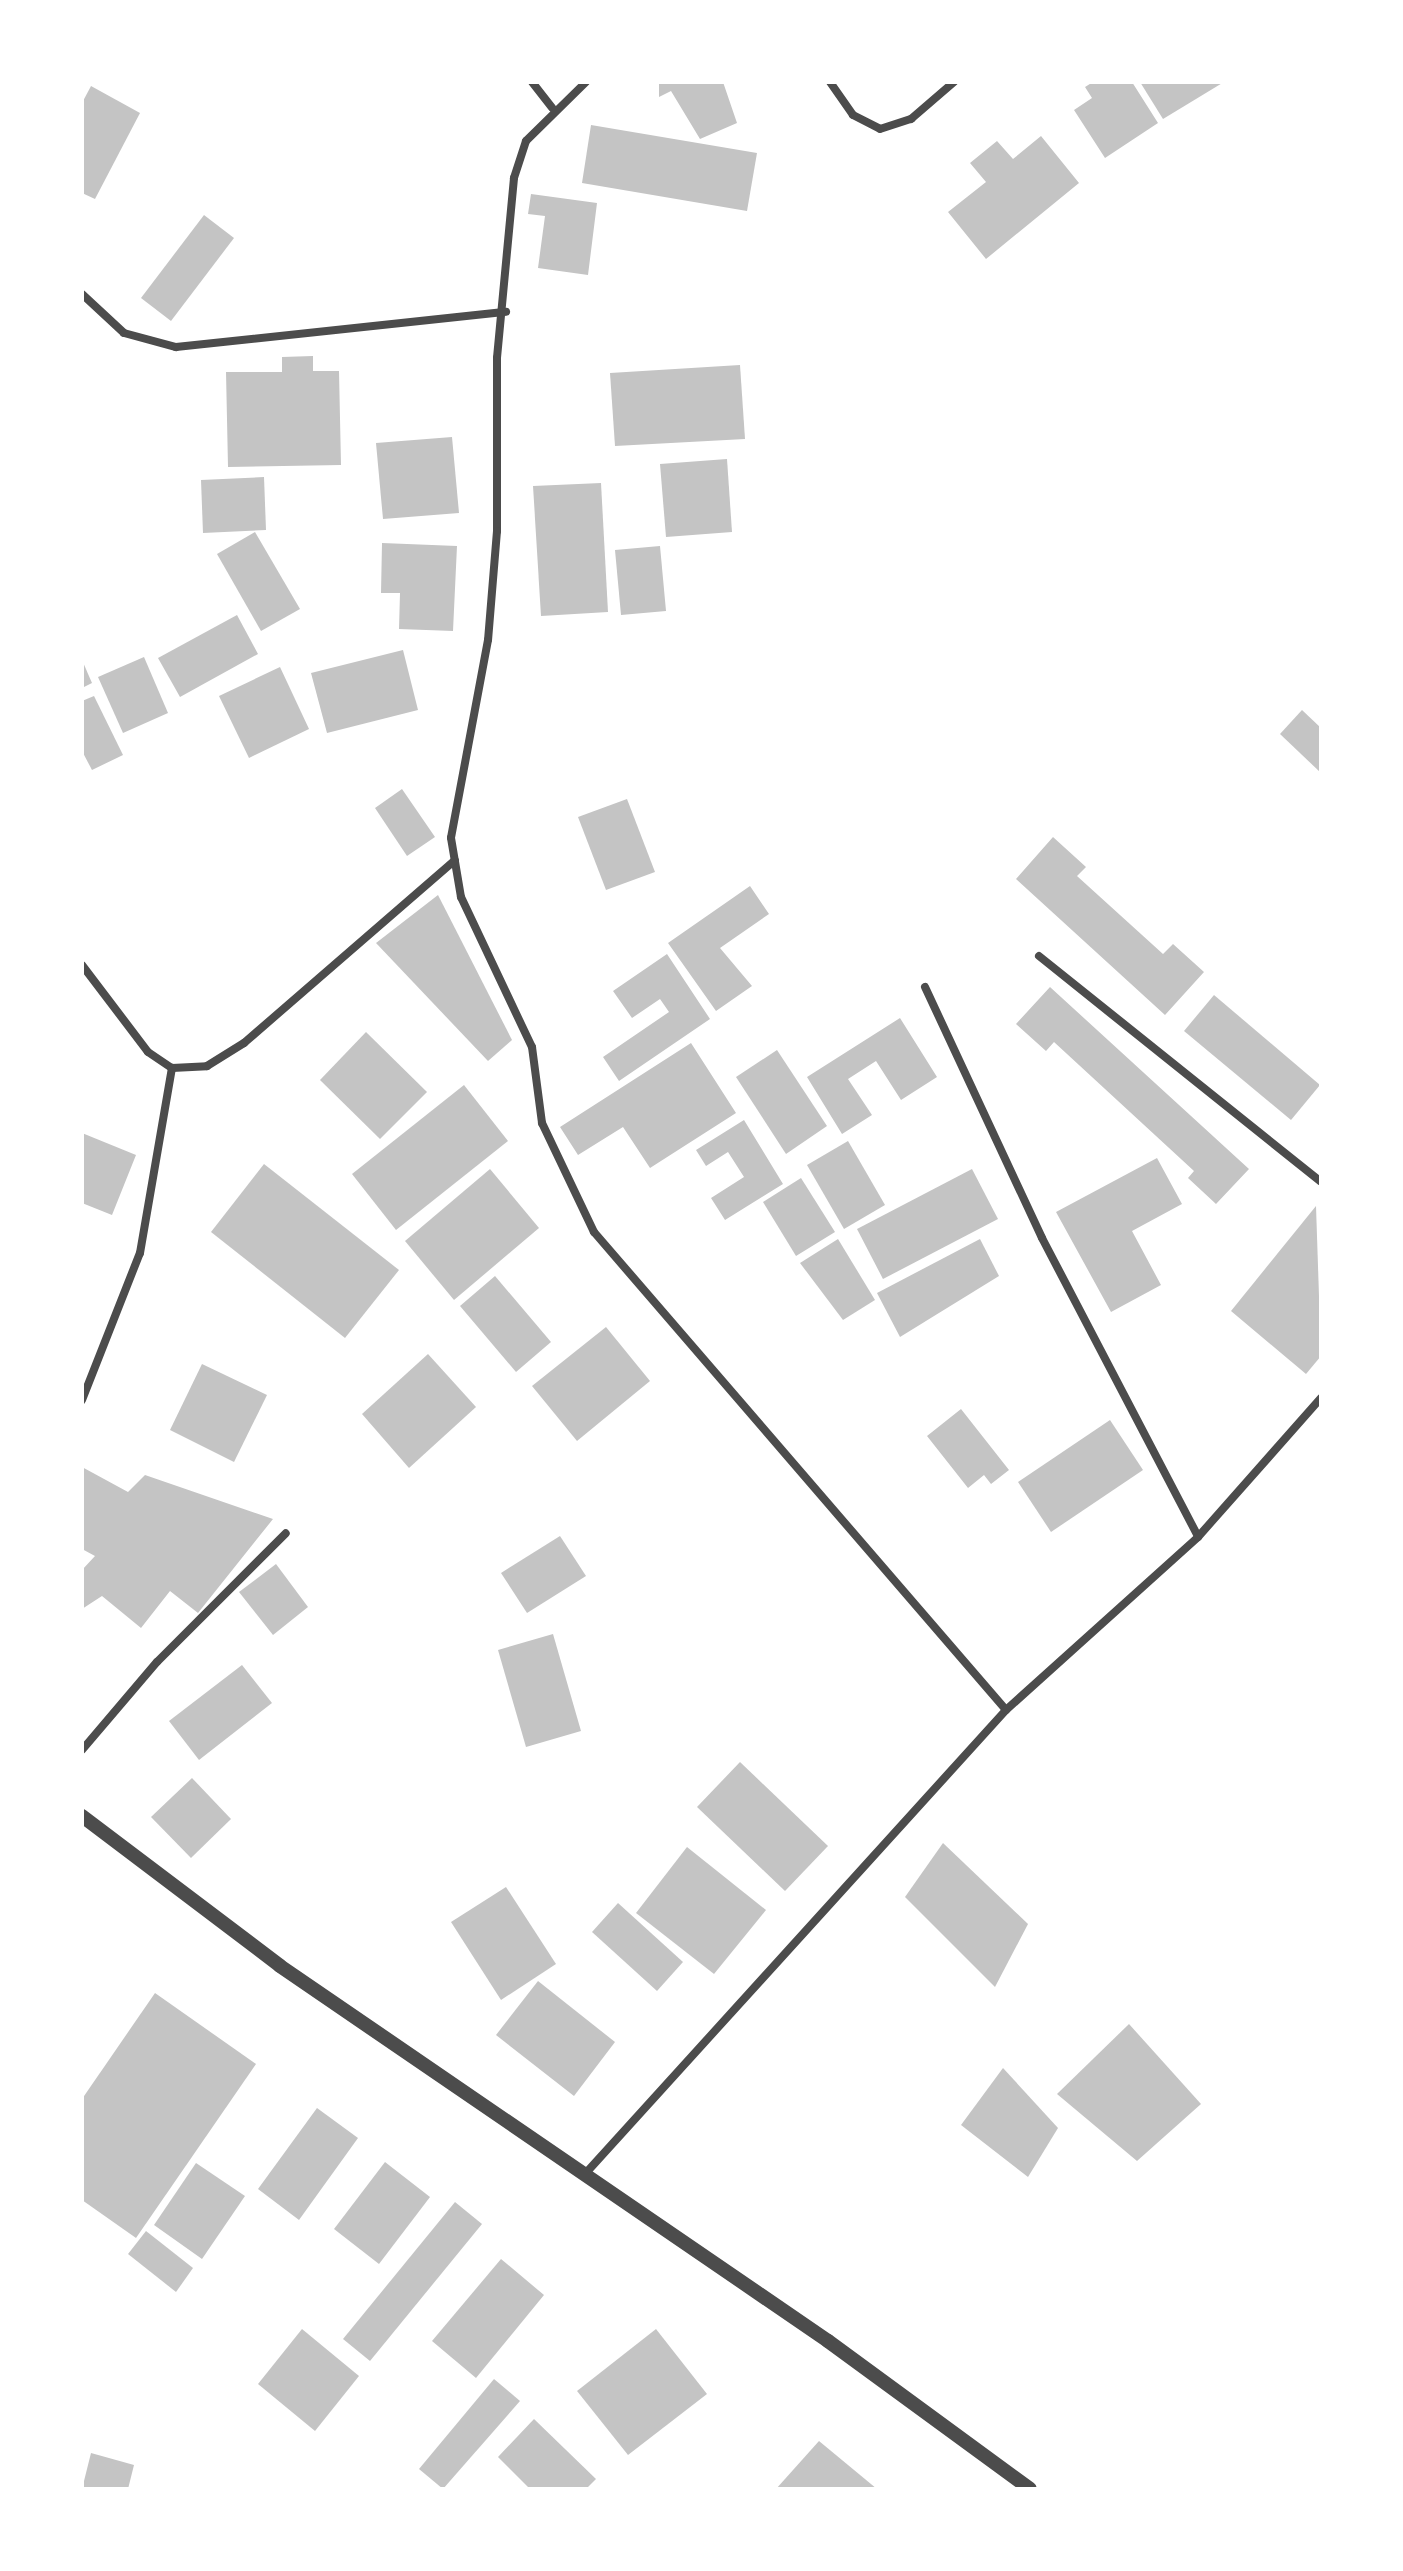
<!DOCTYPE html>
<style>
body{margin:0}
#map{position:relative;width:1403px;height:2571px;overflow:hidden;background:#fff;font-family:Commissioner,sans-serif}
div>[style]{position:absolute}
.building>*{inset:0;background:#c4c4c4}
.minor>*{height:8px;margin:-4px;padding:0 4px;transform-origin:4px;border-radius:4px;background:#4c4c4c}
.tertiary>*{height:14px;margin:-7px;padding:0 7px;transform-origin:7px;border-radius:7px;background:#4c4c4c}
span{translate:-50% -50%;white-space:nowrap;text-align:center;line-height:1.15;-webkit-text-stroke:8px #fff;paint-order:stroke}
.frame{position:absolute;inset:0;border:84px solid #fff;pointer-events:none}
</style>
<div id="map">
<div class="building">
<i style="clip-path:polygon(659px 82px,723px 82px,737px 123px,700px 139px,671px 91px,659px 97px)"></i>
<i style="clip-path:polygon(1093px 82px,1132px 82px,1158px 123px,1105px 158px,1074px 110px,1092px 98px,1085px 87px)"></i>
<i style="clip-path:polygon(1140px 82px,1224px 82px,1163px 119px)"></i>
<i style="clip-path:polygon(91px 86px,140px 113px,95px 199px,82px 193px,82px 103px)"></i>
<i style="clip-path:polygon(591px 125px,757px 153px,747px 211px,582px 183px)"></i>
<i style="clip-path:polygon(1041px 136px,1079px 183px,986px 259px,948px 212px,986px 182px,970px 163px,997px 141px,1013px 159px)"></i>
<i style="clip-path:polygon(531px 194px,597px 203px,588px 275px,538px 268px,545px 216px,528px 214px)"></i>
<i style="clip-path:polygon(204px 215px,234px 238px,171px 321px,141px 298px)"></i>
<i style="clip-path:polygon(313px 356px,313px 371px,339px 371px,341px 465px,228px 467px,226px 372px,282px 372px,282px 357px)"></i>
<i style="clip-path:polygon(740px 365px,745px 439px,615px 446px,610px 373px)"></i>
<i style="clip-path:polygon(452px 437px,459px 513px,383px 519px,376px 443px)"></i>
<i style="clip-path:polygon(727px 459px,732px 532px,666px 537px,660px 464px)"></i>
<i style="clip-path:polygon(264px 477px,266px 530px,203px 533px,201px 480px)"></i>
<i style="clip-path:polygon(601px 483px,608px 612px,541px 616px,533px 486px)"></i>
<i style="clip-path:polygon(255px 532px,300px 609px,261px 631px,217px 554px)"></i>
<i style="clip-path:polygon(382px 543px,457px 546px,453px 631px,399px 629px,400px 593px,381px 593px)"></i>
<i style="clip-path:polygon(660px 546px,666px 611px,621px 615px,615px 550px)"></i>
<i style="clip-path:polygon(237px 615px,258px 654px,180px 697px,158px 658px)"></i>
<i style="clip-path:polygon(403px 650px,418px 710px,327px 733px,311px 673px)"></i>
<i style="clip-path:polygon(144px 657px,168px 713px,123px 733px,98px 677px)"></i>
<i style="clip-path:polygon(82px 660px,92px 683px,82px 688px)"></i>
<i style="clip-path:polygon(280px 667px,309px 729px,249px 758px,219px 696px)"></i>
<i style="clip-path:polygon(94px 696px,123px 755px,92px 770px,82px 751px,82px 701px)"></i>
<i style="clip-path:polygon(1302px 710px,1321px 728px,1321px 773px,1280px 734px)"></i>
<i style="clip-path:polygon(402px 789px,435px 837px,407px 856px,375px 808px)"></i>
<i style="clip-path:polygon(627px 799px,655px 872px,606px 890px,578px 817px)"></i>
<i style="clip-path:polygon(1053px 837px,1086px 867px,1077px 876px,1163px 954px,1173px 944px,1204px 972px,1165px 1015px,1016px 879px)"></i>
<i style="clip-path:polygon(750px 886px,769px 914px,720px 948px,752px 986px,716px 1011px,668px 943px)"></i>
<i style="clip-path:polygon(438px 895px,512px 1040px,488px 1061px,376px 943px)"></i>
<i style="clip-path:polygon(667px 954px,710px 1019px,619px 1081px,603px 1057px,669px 1012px,660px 999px,632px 1018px,613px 991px)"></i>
<i style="clip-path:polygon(1050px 987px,1249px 1169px,1216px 1204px,1188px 1178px,1194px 1171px,1054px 1042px,1046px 1051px,1016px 1024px)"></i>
<i style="clip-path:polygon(1214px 995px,1320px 1085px,1291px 1120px,1184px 1031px)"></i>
<i style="clip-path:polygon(900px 1018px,937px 1077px,901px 1100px,876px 1061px,848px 1079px,872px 1115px,842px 1134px,807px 1077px)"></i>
<i style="clip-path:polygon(366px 1032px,427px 1092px,380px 1139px,320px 1080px)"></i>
<i style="clip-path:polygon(691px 1043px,736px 1113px,650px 1168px,623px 1127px,578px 1155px,560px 1127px)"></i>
<i style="clip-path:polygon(777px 1050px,827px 1126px,786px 1154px,736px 1077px)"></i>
<i style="clip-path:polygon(464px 1085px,508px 1141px,396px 1230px,352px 1174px)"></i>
<i style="clip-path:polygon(744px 1120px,783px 1184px,725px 1220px,711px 1198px,744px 1177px,728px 1152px,706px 1166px,696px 1150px)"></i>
<i style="clip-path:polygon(82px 1133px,136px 1155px,112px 1215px,82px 1203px)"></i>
<i style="clip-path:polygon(848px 1141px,885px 1205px,844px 1229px,807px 1165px)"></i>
<i style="clip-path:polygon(1157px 1158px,1182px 1204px,1132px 1231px,1161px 1285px,1111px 1312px,1056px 1212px)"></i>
<i style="clip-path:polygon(264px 1164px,399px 1270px,345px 1338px,211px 1232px)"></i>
<i style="clip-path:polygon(490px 1169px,539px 1228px,454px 1300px,405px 1241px)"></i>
<i style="clip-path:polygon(972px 1169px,998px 1219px,883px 1279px,857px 1229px)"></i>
<i style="clip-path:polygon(801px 1178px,835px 1232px,796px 1256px,763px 1202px)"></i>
<i style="clip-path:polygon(1316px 1206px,1321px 1356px,1306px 1374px,1231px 1311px)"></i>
<i style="clip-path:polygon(838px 1239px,875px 1300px,843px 1320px,800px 1263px)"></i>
<i style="clip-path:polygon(980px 1239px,999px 1276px,900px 1337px,877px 1293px)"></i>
<i style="clip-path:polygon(495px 1276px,551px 1342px,516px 1372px,460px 1306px)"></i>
<i style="clip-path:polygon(606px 1327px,650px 1381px,577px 1441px,532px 1386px)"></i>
<i style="clip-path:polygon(428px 1354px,476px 1407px,409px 1468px,362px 1414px)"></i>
<i style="clip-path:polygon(202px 1364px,267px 1395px,234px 1462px,170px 1430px)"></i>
<i style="clip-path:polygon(961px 1409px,1009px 1470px,991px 1484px,984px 1475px,968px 1488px,927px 1436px)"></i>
<i style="clip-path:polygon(1110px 1420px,1143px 1470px,1051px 1532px,1018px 1482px)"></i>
<i style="clip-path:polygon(82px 1467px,128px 1492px,145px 1475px,273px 1519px,198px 1613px,170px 1591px,141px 1628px,102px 1596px,82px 1609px,82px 1570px,95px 1556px,82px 1549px)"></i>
<i style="clip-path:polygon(560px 1536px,586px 1576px,527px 1613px,501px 1573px)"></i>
<i style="clip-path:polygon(276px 1564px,308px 1607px,273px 1635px,239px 1592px)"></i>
<i style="clip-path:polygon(553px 1634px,581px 1731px,526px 1747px,498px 1650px)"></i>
<i style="clip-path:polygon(242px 1665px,272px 1703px,199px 1760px,169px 1721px)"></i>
<i style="clip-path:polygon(740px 1762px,828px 1846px,785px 1891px,697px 1807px)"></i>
<i style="clip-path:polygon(192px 1778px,231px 1819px,191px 1858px,151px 1817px)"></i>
<i style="clip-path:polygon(943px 1843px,1028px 1924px,995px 1987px,905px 1897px)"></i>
<i style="clip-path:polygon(687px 1847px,766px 1910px,714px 1974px,636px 1913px)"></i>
<i style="clip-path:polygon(506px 1887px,556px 1964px,501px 2000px,451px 1922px)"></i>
<i style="clip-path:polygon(618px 1903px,683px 1962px,657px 1991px,592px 1932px)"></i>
<i style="clip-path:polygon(538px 1981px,615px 2042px,574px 2096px,496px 2035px)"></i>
<i style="clip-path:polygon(155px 1993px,256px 2064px,136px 2238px,82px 2200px,82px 2099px)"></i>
<i style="clip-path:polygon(1129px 2024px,1201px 2104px,1137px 2161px,1057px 2094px)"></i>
<i style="clip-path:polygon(1003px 2068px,1058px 2128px,1028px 2177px,961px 2125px)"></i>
<i style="clip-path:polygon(317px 2108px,358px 2138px,299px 2220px,258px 2189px)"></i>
<i style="clip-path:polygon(385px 2162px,430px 2197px,379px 2264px,334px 2229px)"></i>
<i style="clip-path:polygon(196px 2163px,245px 2196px,202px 2259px,154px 2225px)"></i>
<i style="clip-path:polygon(455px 2202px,482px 2224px,370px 2361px,343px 2339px)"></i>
<i style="clip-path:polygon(146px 2231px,193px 2268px,176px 2292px,128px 2254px)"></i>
<i style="clip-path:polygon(501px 2259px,544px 2295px,476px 2378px,432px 2341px)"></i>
<i style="clip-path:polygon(302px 2329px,359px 2376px,315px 2431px,258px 2384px)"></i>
<i style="clip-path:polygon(656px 2329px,707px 2394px,628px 2455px,577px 2391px)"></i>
<i style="clip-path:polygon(494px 2379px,520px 2401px,443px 2489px,419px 2469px)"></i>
<i style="clip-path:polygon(534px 2419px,596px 2479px,586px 2489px,530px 2489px,498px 2457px)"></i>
<i style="clip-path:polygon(819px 2441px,877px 2489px,776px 2489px)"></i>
<i style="clip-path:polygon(91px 2453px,134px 2465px,128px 2489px,82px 2489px)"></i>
</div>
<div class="minor">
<i style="left:532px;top:82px;width:33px;rotate:52deg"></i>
<i style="left:586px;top:82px;width:84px;rotate:135.5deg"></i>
<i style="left:526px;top:141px;width:39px;rotate:108deg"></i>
<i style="left:514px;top:178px;width:181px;rotate:95.4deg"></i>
<i style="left:497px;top:358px;width:173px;rotate:90deg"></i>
<i style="left:497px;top:531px;width:109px;rotate:94.7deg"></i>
<i style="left:488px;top:640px;width:201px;rotate:100.6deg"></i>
<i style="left:451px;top:838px;width:60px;rotate:80.4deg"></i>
<i style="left:461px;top:897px;width:166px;rotate:64.7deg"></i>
<i style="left:532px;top:1047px;width:77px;rotate:82.5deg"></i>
<i style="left:542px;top:1123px;width:121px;rotate:64.5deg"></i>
<i style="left:594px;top:1232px;width:631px;rotate:49.24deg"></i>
<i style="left:830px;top:82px;width:40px;rotate:55.1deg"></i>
<i style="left:853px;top:115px;width:30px;rotate:27deg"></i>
<i style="left:880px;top:129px;width:33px;rotate:-18deg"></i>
<i style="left:911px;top:119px;width:57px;rotate:-40.7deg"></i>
<i style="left:82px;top:294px;width:57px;rotate:42.9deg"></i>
<i style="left:124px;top:333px;width:54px;rotate:15.1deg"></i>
<i style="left:176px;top:347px;width:332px;rotate:-6.1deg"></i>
<i style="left:1039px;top:956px;width:361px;rotate:38.7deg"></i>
<i style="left:82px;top:965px;width:109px;rotate:52.8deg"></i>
<i style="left:148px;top:1052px;width:29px;rotate:34deg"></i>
<i style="left:172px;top:1068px;width:35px;rotate:-3deg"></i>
<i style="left:207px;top:1066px;width:44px;rotate:-31.9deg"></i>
<i style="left:244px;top:1043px;width:279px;rotate:-40.9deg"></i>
<i style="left:925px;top:987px;width:277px;rotate:65deg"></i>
<i style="left:1042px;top:1238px;width:337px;rotate:62.4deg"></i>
<i style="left:82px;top:1400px;width:158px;rotate:-68.5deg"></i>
<i style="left:140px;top:1253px;width:188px;rotate:-80.2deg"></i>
<i style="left:82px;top:1750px;width:116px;rotate:-49.6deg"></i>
<i style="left:157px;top:1662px;width:182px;rotate:-45deg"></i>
<i style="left:585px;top:2174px;width:627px;rotate:-47.78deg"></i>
<i style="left:1006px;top:1710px;width:258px;rotate:-42deg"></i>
<i style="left:1198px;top:1537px;width:186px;rotate:-48.5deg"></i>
</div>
<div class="tertiary">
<i style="left:82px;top:1816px;width:248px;rotate:37.1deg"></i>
<i style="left:280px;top:1966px;width:664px;rotate:34.38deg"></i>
<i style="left:828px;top:2341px;width:250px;rotate:36.2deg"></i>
</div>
<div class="frame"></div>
</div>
